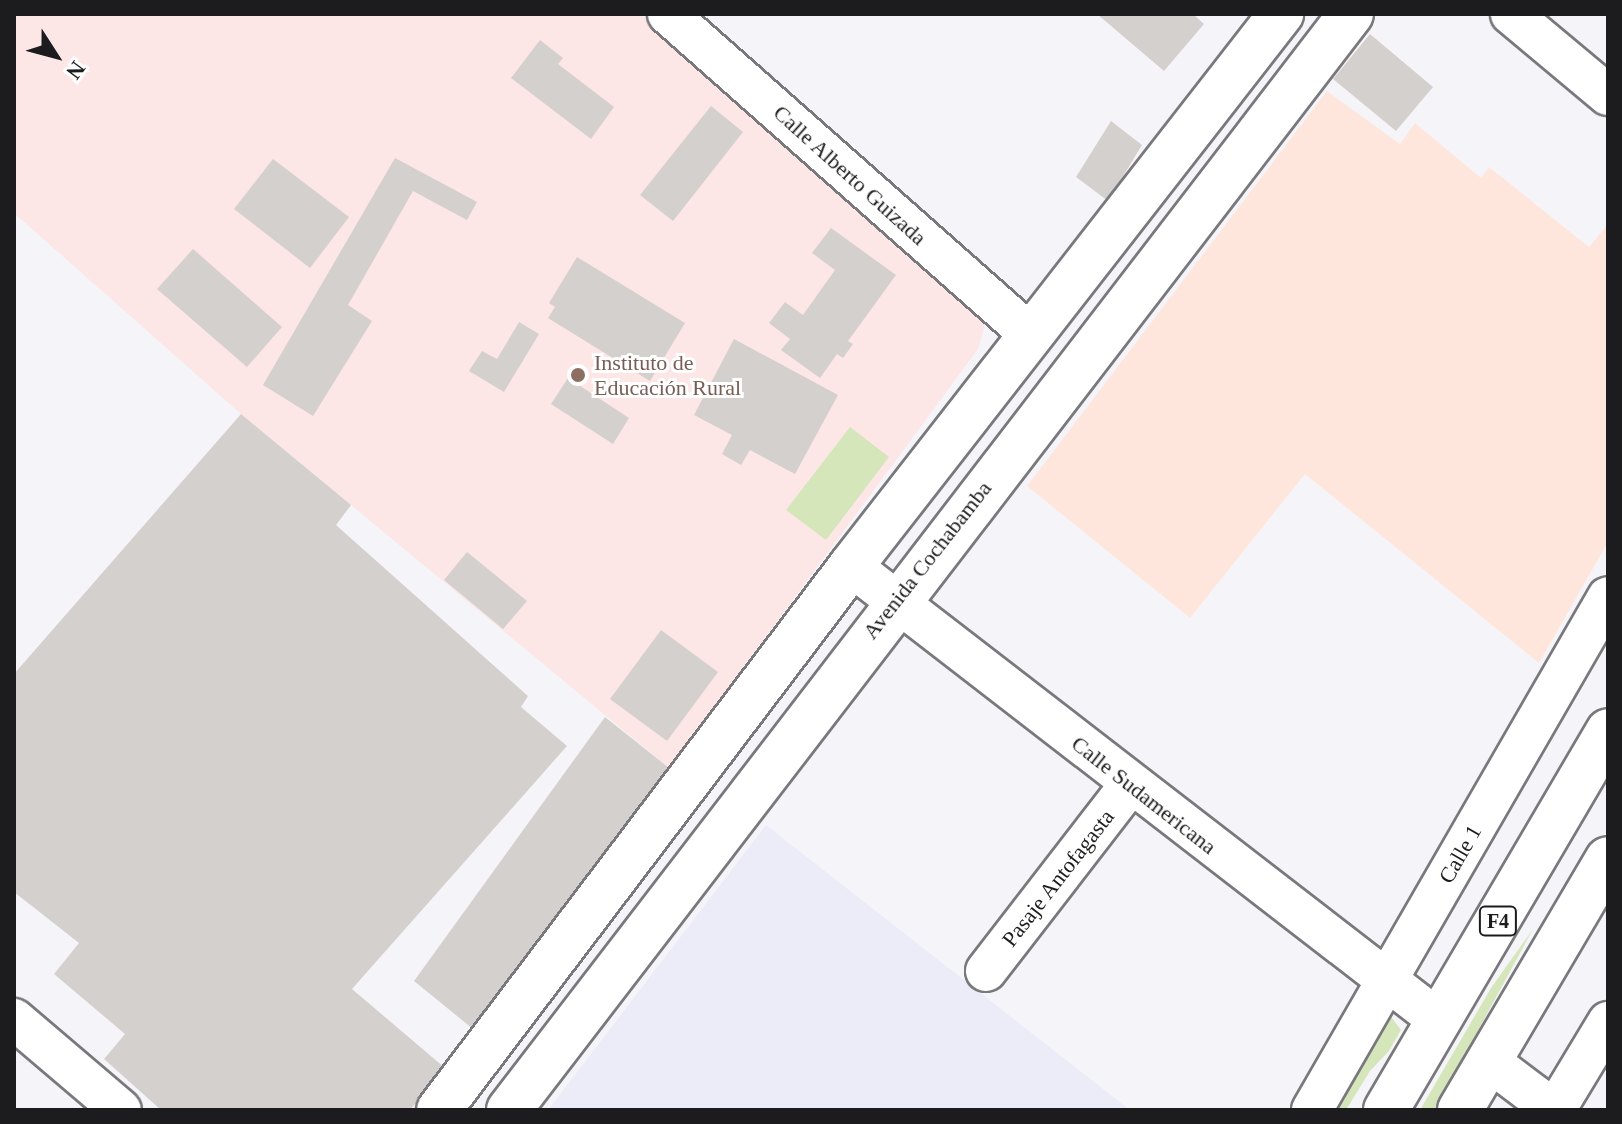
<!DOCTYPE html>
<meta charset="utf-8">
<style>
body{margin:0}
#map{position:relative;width:1622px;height:1124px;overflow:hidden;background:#f5f5f9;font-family:"Times New Roman",serif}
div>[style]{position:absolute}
.built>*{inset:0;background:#ebecf8}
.industrial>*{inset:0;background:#ffe6dd}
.education>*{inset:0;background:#fce6e6}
.green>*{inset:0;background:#d6e6bb}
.building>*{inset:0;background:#d4d0ce}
.roads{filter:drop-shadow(2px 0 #79797d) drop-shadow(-2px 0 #79797d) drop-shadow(0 2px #79797d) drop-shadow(0 -2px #79797d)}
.minor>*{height:40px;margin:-20px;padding:0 20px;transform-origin:20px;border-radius:20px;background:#fff}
.major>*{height:44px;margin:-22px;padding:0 22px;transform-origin:22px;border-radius:22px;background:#fff}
.highway>*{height:44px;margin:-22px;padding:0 22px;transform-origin:22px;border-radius:22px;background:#fff}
.dots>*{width:22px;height:22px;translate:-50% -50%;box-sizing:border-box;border:4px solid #fff;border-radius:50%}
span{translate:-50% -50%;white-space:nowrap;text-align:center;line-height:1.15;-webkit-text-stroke:6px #fff;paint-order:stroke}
.shield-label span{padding:2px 6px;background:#fff;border:2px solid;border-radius:6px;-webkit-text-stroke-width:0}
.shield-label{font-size:20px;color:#1c1c1e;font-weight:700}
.street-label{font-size:22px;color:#1c1c1e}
.education-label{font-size:22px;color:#785e54}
.left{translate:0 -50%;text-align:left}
.frame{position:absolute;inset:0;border:16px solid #1c1c1e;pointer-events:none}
.north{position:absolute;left:16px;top:16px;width:80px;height:80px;-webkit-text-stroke:6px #fff;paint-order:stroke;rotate:126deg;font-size:22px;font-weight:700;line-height:32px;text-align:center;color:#1c1c1e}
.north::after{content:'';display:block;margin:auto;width:28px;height:36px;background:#1c1c1e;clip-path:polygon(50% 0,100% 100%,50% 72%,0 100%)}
</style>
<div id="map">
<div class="built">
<i style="clip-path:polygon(766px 825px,1130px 1110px,548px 1110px)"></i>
</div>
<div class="industrial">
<i style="clip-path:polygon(1327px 91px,1400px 144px,1415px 123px,1481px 178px,1489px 167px,1589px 247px,1608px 224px,1608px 542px,1539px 663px,1305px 474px,1190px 618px,1027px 486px)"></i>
</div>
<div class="education">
<i style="clip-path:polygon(14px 14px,640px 14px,985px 324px,978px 349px,669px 768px,241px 414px,14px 213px)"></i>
</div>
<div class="green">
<i style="clip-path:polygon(850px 427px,889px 457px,826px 540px,786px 510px)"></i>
<i style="clip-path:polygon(1533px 929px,1435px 1110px,1420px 1110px,1491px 988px)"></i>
<i style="clip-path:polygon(1389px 1014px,1401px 1030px,1389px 1051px,1370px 1071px,1346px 1110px,1334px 1110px)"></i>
</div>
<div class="building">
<i style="clip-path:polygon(1097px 14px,1193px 14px,1204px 24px,1164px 71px)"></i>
<i style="clip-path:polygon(1370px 34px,1433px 87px,1396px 131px,1333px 79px)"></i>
<i style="clip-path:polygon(540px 40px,563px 58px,558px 64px,614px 107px,591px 139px,511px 78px)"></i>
<i style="clip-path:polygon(711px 106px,743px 132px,673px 221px,640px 195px)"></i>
<i style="clip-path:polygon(1111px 121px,1142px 145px,1108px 201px,1076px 177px)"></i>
<i style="clip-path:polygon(395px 158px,477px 202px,467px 220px,413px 191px,348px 305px,372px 321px,313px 416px,263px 385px)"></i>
<i style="clip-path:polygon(273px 159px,349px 217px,310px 268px,234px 209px)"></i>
<i style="clip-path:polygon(831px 228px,896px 275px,848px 341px,853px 344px,843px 358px,837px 354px,820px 378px,781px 350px,790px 339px,769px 323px,785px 302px,803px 315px,835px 270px,812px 253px)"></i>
<i style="clip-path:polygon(193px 249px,282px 327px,247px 367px,157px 289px)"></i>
<i style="clip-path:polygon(577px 257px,685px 323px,650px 381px,548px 318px,555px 307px,549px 303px)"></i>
<i style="clip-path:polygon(519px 322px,539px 334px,504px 392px,469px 371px,482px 351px,497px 359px)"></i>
<i style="clip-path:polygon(734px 339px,838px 395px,795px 474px,750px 450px,741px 465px,722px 454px,732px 435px,694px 415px)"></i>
<i style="clip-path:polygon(568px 378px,629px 418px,613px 444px,551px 404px)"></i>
<i style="clip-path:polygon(241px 414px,351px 505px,336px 525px,528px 696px,521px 707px,567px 746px,352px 989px,445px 1068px,410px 1110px,161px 1110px,104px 1059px,125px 1034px,54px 974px,79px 943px,14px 892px,14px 674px)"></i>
<i style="clip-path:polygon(467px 552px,527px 601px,503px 629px,444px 580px)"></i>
<i style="clip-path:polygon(661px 630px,718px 672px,667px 741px,610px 699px)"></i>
<i style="clip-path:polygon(605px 717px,669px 768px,473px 1029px,414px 981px)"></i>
</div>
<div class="roads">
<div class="minor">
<i style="left:668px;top:14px;width:485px;rotate:41.5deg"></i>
<i style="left:1511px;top:14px;width:126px;rotate:39.9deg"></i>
<i style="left:851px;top:566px;width:744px;rotate:37.69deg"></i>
<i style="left:986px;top:971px;width:235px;rotate:-52.3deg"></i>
<i style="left:14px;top:1019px;width:140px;rotate:40.4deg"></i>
<i style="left:1489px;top:1061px;width:81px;rotate:37deg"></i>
<i style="left:1312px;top:1110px;width:592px;rotate:-60.02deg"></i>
<i style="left:1555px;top:1110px;width:103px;rotate:-58.9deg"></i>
</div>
<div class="major">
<i style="left:439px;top:1110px;width:682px;rotate:-52.86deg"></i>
<i style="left:851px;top:566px;width:700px;rotate:-52.08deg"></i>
<i style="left:509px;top:1110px;width:1382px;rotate:-52.47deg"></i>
</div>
<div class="highway">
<i style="left:1386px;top:1110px;width:439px;rotate:-59.6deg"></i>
<i style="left:1460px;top:1110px;width:291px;rotate:-59.5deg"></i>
</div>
</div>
<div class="dots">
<i style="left:578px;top:375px;background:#8d6e63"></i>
</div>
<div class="shield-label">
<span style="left:1498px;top:921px">F4</span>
</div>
<div class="street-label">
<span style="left:850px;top:175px;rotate:42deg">Calle Alberto Guizada</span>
<span style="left:927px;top:560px;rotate:-52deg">Avenida Cochabamba</span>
<span style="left:1144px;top:795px;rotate:38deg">Calle Sudamericana</span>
<span style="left:1460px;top:854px;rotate:-60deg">Calle 1</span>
<span style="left:1058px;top:878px;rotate:-52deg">Pasaje Antofagasta</span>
</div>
<div class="education-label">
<span class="left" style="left:594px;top:375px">Instituto de<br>Educación Rural</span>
</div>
<div class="frame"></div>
<div class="north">N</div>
</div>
